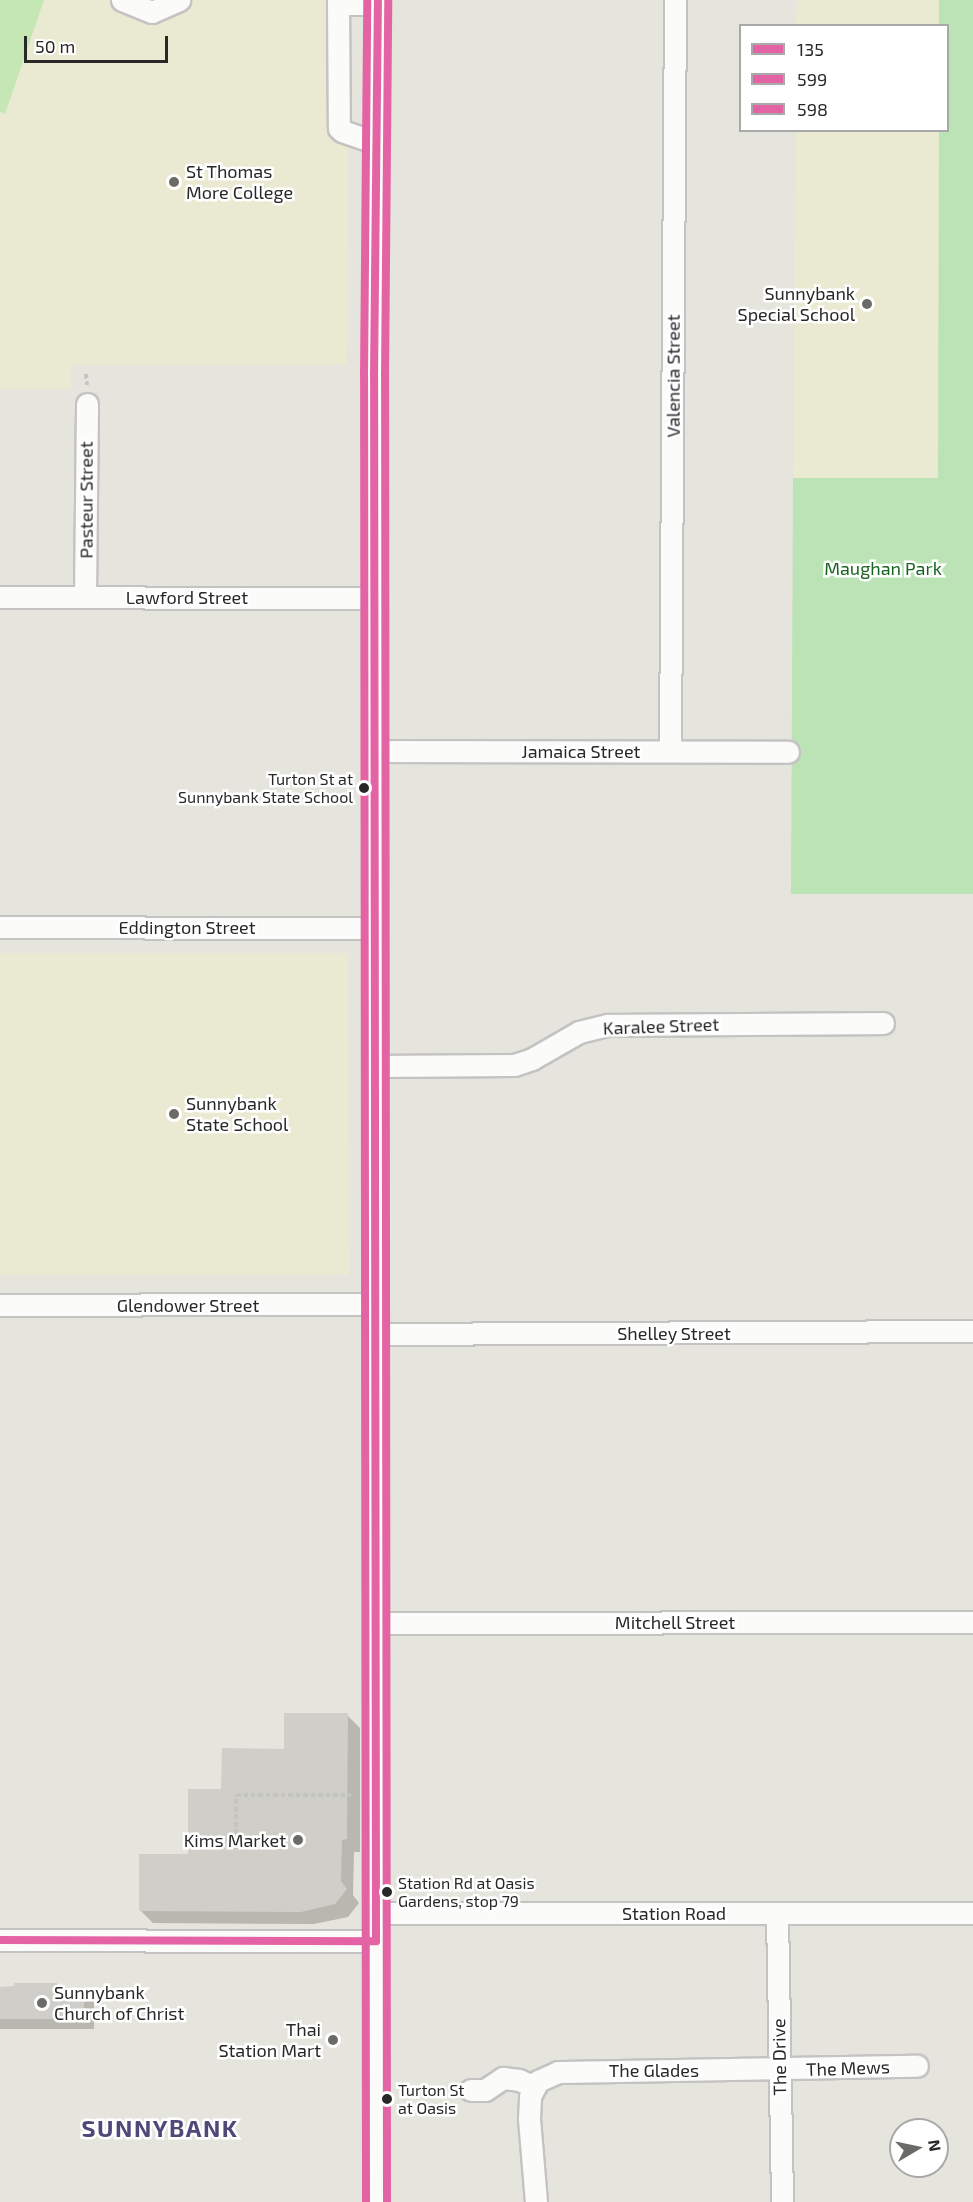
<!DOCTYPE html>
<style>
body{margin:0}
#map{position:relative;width:973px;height:2202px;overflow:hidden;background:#e6e5dd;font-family:"Exo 2",sans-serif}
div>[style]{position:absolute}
.education>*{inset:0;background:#eae9d1}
.green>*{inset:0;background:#bbe3b5}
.pitch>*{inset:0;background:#c4e7b3}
.shadow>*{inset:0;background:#0003}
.building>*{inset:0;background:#cfcec8}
.path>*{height:4px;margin-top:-2px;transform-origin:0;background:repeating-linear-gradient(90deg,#c4c4c3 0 4.5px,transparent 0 7.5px)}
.roads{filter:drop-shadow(2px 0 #c4c3c3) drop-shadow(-2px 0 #c4c3c3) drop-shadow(0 2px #c4c3c3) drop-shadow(0 -2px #c4c3c3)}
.minor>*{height:21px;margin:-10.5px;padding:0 10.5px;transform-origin:10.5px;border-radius:10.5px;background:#fbfbfa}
.bus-1>*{height:8px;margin:-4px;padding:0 4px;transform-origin:4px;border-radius:4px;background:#e463a4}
.bus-2>*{height:8px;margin:-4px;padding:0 4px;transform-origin:4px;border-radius:4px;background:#e463a4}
.bus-3>*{height:8px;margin:-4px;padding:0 4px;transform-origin:4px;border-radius:4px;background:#e463a4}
.dots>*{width:16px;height:16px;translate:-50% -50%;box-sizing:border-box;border:3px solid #fff;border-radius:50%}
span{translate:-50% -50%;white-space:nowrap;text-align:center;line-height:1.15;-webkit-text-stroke:5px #fff;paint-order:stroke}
.bus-label{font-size:16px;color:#282828}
.right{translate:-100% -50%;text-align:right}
.left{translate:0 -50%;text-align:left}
.poi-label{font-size:18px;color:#282828}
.street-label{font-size:18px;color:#282828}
.park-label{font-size:18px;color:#196320}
.district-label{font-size:24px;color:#4e4978;font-weight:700;letter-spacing:1.5px}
.legend{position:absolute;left:739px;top:24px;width:210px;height:108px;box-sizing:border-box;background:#fff;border:2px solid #a9a9a9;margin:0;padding:8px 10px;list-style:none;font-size:18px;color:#282828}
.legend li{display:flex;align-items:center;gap:12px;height:30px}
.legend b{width:30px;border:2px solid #a9a9a9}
.north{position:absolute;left:889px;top:2118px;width:60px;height:60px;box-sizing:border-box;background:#fff;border:2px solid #a9a9a9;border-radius:50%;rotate:81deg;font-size:16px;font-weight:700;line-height:24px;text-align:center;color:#282828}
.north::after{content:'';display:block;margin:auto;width:21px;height:27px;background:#6a6a67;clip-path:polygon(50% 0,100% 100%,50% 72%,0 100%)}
.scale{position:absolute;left:24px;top:36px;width:144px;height:27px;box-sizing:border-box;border:3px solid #282828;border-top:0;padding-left:8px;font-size:18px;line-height:21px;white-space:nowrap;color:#282828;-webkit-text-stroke:4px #fff;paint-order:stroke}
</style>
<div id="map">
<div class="education">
<i style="clip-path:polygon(0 0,349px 0,347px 365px,71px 365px,71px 389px,0 389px)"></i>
<i style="clip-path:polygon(797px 0,939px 0,939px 25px,796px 25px)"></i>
<i style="clip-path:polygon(796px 131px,939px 131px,938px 478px,793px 478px)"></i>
<i style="clip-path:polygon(0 953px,348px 953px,349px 1275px,0 1275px)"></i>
</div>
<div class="green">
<i style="clip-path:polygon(939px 0,973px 0,973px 894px,791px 894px,793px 478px,938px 478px,939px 131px,948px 130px,948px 26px,939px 25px)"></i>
</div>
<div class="pitch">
<i style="clip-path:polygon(0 0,44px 0,5px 114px,0 112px)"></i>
</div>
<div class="shadow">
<i style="clip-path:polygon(347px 1715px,360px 1728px,360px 1852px,354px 1852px,353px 1895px,359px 1903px,348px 1917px,314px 1924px,153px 1923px,140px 1910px,189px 1856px,223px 1790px)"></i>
<i style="clip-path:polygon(57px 1984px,61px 1989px,83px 1988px,94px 1998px,94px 2029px,0 2029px,0 1988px)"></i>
</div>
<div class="building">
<i style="clip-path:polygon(284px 1713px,348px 1713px,347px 1839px,342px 1840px,341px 1881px,347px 1889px,335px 1904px,301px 1912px,139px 1911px,139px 1854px,188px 1854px,188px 1789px,221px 1789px,222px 1748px,284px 1749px)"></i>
<i style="clip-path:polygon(14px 1983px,57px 1983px,57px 1987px,84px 1987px,84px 2019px,0 2019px,0 1987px,14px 1986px)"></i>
</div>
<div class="path">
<i style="left:86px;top:374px;width:11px;rotate:85deg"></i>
<i style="left:236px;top:1849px;width:54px;rotate:-90deg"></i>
<i style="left:236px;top:1795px;width:115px"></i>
</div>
<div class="roads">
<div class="minor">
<i style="left:122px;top:0;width:32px;rotate:22deg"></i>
<i style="left:152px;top:12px;width:30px;rotate:-24deg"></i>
<i style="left:338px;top:0;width:128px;rotate:89.6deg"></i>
<i style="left:339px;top:128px;width:4px;rotate:45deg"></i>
<i style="left:342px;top:131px;width:36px;rotate:19deg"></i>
<i style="left:338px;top:4px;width:40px"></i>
<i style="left:0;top:597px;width:375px;rotate:0.2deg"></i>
<i style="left:85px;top:597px;width:193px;rotate:-89.4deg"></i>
<i style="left:375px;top:751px;width:413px;rotate:0.1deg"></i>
<i style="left:670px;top:751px;width:751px;rotate:-89.62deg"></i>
<i style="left:0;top:927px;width:375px;rotate:0.2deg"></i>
<i style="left:376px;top:1066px;width:138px;rotate:-0.4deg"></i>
<i style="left:514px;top:1065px;width:19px;rotate:-18deg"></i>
<i style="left:532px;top:1059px;width:54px;rotate:-29.9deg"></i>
<i style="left:579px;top:1032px;width:30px;rotate:-14deg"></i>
<i style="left:608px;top:1025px;width:275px;rotate:-0.4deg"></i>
<i style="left:0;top:1305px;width:375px;rotate:-0.2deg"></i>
<i style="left:375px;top:1334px;width:598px;rotate:-0.29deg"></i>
<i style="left:376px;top:1623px;width:597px;rotate:-0.1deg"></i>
<i style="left:376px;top:1913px;width:597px"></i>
<i style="left:777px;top:1913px;width:289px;rotate:89deg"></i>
<i style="left:0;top:1940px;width:376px;rotate:0.2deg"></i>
<i style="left:471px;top:2090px;width:14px"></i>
<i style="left:485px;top:2090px;width:22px;rotate:-34deg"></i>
<i style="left:503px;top:2078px;width:16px;rotate:7deg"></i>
<i style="left:519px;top:2080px;width:17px;rotate:24deg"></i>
<i style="left:377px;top:2202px;width:1826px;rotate:-90.09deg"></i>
<i style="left:374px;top:376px;width:376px;rotate:-89.4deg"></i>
<i style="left:536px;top:2202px;width:84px;rotate:-94.8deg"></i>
<i style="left:529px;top:2118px;width:22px;rotate:-87deg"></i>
<i style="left:530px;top:2096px;width:17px;rotate:-62deg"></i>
<i style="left:538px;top:2081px;width:22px;rotate:-24deg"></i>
<i style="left:558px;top:2072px;width:359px;rotate:-1deg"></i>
</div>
</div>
<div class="bus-1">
<i style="left:0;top:1940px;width:376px;rotate:0.2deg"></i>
<i style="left:376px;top:1941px;width:1565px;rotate:-90.07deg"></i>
<i style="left:374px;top:376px;width:376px;rotate:-89.4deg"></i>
</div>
<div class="bus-2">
<i style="left:387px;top:2202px;width:1826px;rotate:-90.06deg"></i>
<i style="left:385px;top:376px;width:376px;rotate:-89.5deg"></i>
</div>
<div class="bus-3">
<i style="left:366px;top:2202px;width:1826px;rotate:-90.06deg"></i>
<i style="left:364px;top:376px;width:376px;rotate:-89.5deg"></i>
</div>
<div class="dots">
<i style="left:174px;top:182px;background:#6a6a67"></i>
<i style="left:867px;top:304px;background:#6a6a67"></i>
<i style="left:364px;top:788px;background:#282828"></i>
<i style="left:174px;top:1114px;background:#6a6a67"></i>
<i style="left:298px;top:1840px;background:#6a6a67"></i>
<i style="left:387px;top:1892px;background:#282828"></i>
<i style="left:42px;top:2003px;background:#6a6a67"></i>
<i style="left:333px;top:2040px;background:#6a6a67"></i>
<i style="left:387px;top:2099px;background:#282828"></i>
</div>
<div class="bus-label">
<span class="right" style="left:353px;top:788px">Turton St at<br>Sunnybank State School</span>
<span class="left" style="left:398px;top:1892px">Station Rd at Oasis<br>Gardens, stop 79</span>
<span class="left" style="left:398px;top:2099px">Turton St<br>at Oasis</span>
</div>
<div class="poi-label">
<span class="left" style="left:186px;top:182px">St Thomas<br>More College</span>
<span class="right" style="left:855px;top:304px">Sunnybank<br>Special School</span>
<span class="left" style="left:186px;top:1114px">Sunnybank<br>State School</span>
<span class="right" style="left:286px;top:1840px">Kims Market</span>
<span class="left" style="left:54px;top:2003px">Sunnybank<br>Church of Christ</span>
<span class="right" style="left:321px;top:2040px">Thai<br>Station Mart</span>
</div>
<div class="street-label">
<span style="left:673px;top:376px;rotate:-90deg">Valencia Street</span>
<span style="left:86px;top:500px;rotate:-90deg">Pasteur Street</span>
<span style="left:187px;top:597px">Lawford Street</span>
<span style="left:581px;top:751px">Jamaica Street</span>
<span style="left:187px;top:927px">Eddington Street</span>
<span style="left:661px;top:1026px;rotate:-2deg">Karalee Street</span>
<span style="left:188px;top:1305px">Glendower Street</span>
<span style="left:674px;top:1333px">Shelley Street</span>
<span style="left:675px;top:1622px">Mitchell Street</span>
<span style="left:674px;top:1913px">Station Road</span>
<span style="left:779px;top:2057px;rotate:-91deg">The Drive</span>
<span style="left:848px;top:2068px;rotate:-2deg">The Mews</span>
<span style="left:654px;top:2070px">The Glades</span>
</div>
<div class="park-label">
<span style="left:883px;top:568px">Maughan Park</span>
</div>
<div class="district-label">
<span style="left:160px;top:2128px">SUNNYBANK</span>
</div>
<ul class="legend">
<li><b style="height:8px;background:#e463a4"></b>135</li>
<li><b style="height:8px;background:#e463a4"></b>599</li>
<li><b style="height:8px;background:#e463a4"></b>598</li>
</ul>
<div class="north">N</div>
<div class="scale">50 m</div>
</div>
